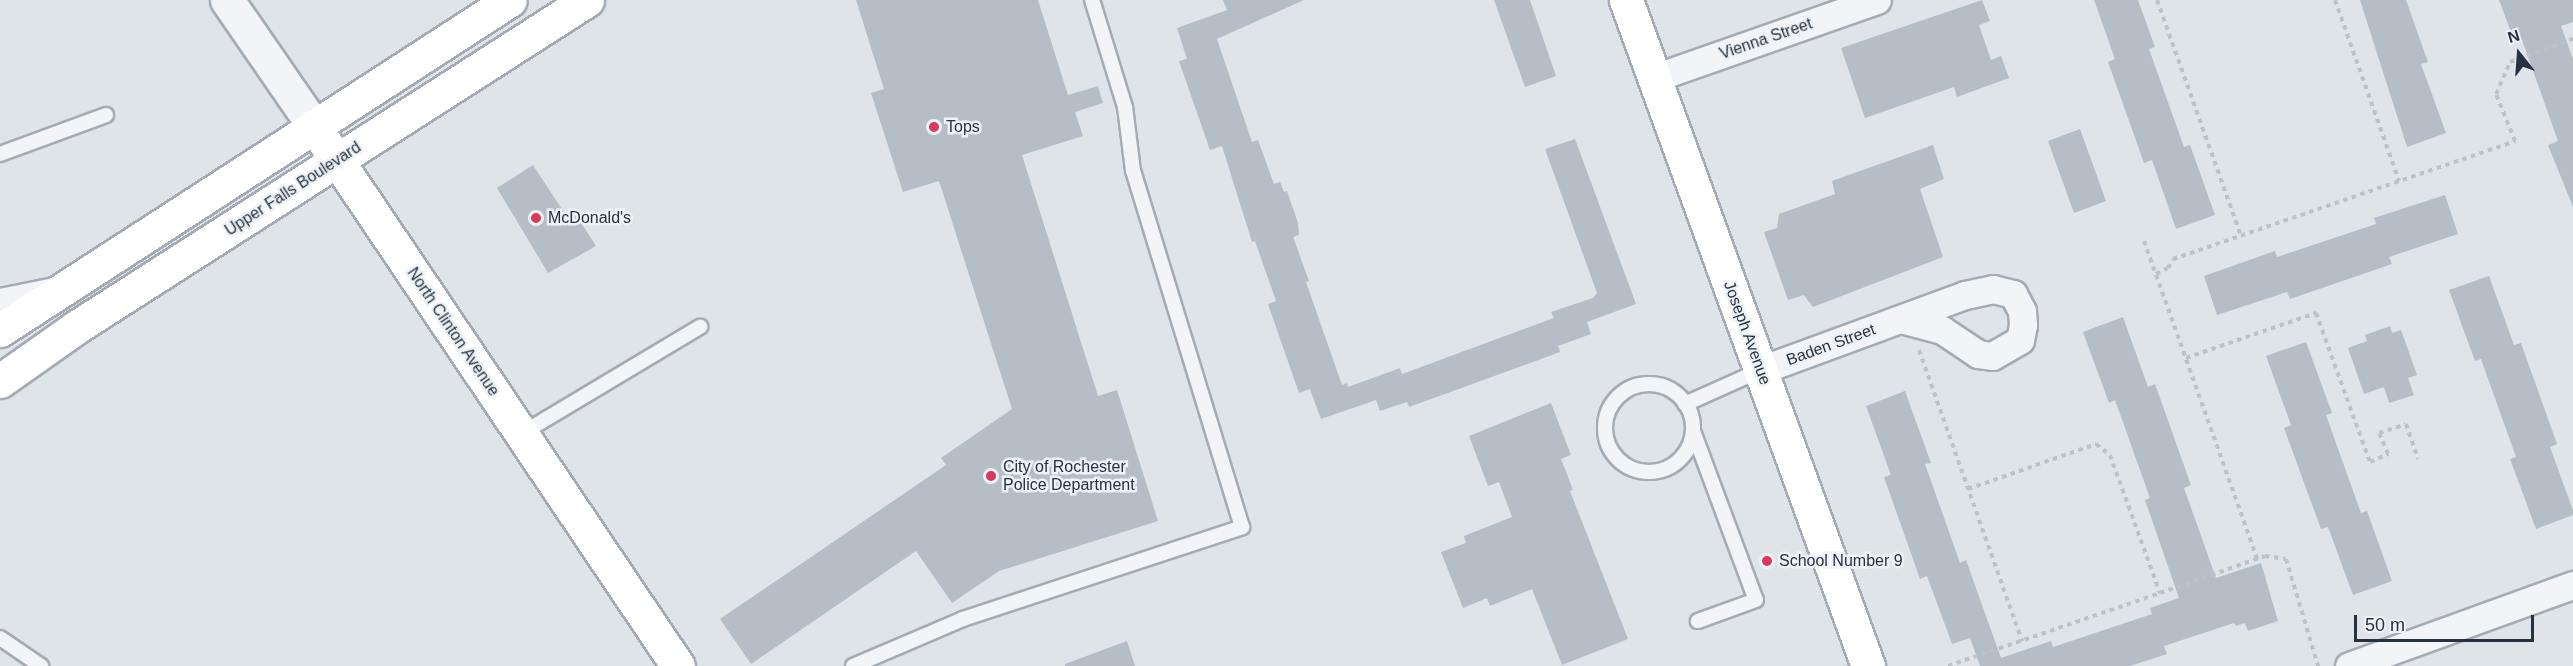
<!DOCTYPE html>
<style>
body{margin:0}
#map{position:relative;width:2573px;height:666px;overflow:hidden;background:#dfe4e9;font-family:Helvetica,sans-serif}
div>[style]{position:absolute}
.building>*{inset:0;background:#b5bdc7}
.path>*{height:4px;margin-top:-2px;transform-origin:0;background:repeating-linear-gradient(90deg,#bdc2c8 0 4.5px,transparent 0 9px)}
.roads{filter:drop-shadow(2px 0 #a4abb4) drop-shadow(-2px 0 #a4abb4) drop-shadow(0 2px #a4abb4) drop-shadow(0 -2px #a4abb4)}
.service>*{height:14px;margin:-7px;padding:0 7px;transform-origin:7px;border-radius:7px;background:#f2f4f7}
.service>.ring{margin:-7px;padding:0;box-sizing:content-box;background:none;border:14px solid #f2f4f7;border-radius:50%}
.minor>*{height:27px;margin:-13.5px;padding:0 13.5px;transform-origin:13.5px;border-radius:13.5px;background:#f2f4f7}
.tertiary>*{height:33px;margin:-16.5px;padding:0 16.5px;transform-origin:16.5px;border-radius:16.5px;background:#f2f4f7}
.secondary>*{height:33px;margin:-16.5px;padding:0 16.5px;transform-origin:16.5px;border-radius:16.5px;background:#fff}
.primary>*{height:33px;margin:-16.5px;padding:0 16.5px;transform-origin:16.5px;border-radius:16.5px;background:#fff}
.dots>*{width:16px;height:16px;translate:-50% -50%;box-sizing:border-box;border:3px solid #eef2f7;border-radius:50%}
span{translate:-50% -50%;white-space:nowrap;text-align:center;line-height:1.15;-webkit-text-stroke:5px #eef2f7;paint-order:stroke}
.street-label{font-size:16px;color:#263242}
.poi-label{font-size:16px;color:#263242}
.left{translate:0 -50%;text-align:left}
.north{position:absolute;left:2489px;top:24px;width:60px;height:60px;-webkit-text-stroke:4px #eef2f7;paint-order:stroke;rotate:343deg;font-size:16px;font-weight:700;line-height:24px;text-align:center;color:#263242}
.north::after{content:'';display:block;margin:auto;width:21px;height:27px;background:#263242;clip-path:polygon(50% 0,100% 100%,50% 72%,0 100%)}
.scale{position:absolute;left:2354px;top:615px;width:180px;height:27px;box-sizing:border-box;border:3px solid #263242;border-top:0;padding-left:8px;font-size:18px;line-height:21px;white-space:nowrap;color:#263242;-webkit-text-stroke:4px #eef2f7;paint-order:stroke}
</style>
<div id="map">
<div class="building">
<i style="clip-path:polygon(856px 0,1038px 0,1068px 95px,1098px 86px,1103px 103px,1075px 112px,1083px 136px,1022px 155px,1098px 396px,1117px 390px,1158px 521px,999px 571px,952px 603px,916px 551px,751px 664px,720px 619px,946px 465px,941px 458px,1012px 409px,939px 181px,903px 192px,871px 93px,884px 89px)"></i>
<i style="clip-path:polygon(1223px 0,1304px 0,1217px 39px,1252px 142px,1258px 140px,1274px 184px,1280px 182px,1284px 192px,1287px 191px,1298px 223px,1299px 235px,1293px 237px,1309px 281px,1306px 282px,1342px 385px,1347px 383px,1348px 387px,1400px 368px,1402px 374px,1554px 318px,1551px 312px,1593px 298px,1597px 293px,1545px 149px,1575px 139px,1636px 304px,1587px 322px,1591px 334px,1558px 346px,1560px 352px,1478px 382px,1409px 407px,1407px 402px,1380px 411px,1376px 400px,1321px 419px,1310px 389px,1299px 393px,1268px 304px,1276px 301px,1255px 241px,1252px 242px,1222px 146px,1210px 150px,1179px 61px,1187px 59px,1177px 28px,1227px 10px)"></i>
<i style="clip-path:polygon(1494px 0,1530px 0,1556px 76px,1525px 87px)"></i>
<i style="clip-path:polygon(1982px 0,1990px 21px,1979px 25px,1991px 60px,2001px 56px,2009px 78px,1957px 97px,1954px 87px,1865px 118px,1841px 48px)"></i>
<i style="clip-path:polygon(2094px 0,2138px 0,2155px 47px,2149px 49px,2184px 147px,2190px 145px,2215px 215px,2176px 229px,2152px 160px,2144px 163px,2108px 62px,2115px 59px)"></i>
<i style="clip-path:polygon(2360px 0,2406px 0,2428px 62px,2421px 64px,2446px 133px,2407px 147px)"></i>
<i style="clip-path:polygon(2499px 0,2573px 0,2573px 22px,2561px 26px,2573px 59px,2573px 207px,2548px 145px,2558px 141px,2522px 40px,2515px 43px)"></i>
<i style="clip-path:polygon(2080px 129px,2106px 201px,2074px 213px,2048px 141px)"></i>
<i style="clip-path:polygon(1933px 145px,1944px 179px,1920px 189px,1943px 257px,1813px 307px,1804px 295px,1788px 300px,1764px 232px,1777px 228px,1779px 214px,1835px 194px,1832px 181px)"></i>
<i style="clip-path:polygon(533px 165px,569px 220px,576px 215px,596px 246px,548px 273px,497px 188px)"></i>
<i style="clip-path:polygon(2445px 195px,2458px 234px,2389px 257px,2392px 264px,2290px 299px,2287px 292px,2217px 315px,2204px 276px,2275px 251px,2277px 257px,2376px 224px,2374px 218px)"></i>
<i style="clip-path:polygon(2489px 276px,2514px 345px,2521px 343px,2557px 444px,2550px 447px,2573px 510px,2573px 515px,2536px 529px,2510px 459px,2516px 457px,2481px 359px,2475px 361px,2449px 290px)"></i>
<i style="clip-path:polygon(2123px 317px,2148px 387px,2155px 384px,2191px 485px,2184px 488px,2216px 578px,2261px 563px,2278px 621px,2248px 631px,2245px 623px,2236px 626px,2234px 623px,2164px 646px,2167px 654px,2130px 666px,1980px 666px,1970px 638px,1952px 644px,1927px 576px,1920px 579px,1884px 477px,1891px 475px,1866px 406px,1905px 391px,1931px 463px,1925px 464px,1960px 563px,1966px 560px,2001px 658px,2051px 641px,2053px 647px,2152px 614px,2150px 608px,2179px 598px,2145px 500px,2150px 498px,2115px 400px,2109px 403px,2083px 332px)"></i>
<i style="clip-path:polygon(2390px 326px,2392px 333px,2401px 330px,2417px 375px,2408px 378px,2414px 395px,2389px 403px,2384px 387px,2364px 394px,2348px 348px,2367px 341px,2365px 335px)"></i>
<i style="clip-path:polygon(2306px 342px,2332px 413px,2326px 415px,2361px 513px,2367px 511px,2392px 581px,2353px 595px,2328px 527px,2321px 529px,2284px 428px,2291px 425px,2266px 356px)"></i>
<i style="clip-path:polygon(1551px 403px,1571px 455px,1561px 459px,1573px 490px,1570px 491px,1628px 639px,1562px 665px,1532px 589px,1490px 606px,1487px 598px,1463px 608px,1441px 552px,1466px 543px,1464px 536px,1512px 517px,1499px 482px,1488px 486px,1469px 436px)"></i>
<i style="clip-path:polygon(1127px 641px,1135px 666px,1065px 666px,1065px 664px)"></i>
</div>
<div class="path">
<i style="left:2157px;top:0;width:251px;rotate:70.4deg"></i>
<i style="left:2335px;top:0;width:192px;rotate:70.5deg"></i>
<i style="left:2144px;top:241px;width:337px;rotate:70.4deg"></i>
<i style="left:2156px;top:274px;width:13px;rotate:-27deg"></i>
<i style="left:2168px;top:268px;width:10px;rotate:-61deg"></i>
<i style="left:2173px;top:259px;width:362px;rotate:-19deg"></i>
<i style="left:2515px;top:141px;width:51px;rotate:-112deg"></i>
<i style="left:2496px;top:94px;width:35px;rotate:-66deg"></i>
<i style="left:2510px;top:62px;width:67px;rotate:-20.1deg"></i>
<i style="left:1919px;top:350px;width:309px;rotate:70.5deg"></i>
<i style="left:2186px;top:358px;width:138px;rotate:-19.1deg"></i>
<i style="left:2316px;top:313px;width:158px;rotate:70.1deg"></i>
<i style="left:2370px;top:462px;width:20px;rotate:-24deg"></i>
<i style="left:2388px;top:454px;width:23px;rotate:-113deg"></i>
<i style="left:2379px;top:433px;width:28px;rotate:-18deg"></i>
<i style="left:2406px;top:424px;width:37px;rotate:71deg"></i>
<i style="left:1968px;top:489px;width:136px;rotate:-19.4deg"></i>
<i style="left:2096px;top:444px;width:18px;rotate:38deg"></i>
<i style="left:2110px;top:455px;width:147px;rotate:70.1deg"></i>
<i style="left:2160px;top:593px;width:111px;rotate:-19.4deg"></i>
<i style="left:2265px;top:556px;width:21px;rotate:8deg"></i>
<i style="left:2286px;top:559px;width:112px;rotate:73.3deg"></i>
<i style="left:1948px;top:666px;width:224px;rotate:-19deg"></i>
</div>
<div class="roads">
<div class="service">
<i style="left:0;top:154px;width:113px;rotate:-20.2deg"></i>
<i class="ring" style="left:1605px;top:384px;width:74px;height:74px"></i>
<i style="left:1685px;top:404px;width:83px;rotate:-24.1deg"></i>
<i style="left:1693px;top:431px;width:180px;rotate:69.6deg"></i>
<i style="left:1756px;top:600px;width:62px;rotate:160.1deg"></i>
<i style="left:521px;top:434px;width:209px;rotate:-30.9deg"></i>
<i style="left:0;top:638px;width:50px;rotate:34.3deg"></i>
<i style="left:853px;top:666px;width:120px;rotate:-23.1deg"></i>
<i style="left:963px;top:619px;width:294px;rotate:-18.2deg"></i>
<i style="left:1242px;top:527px;width:372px;rotate:-107deg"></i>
<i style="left:1133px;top:171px;width:64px;rotate:-97.1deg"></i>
<i style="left:1125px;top:107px;width:112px;rotate:-107.1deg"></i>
</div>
<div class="minor">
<i style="left:1654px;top:78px;width:236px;rotate:-19.3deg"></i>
<i style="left:0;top:302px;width:51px;rotate:-11.3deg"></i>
<i style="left:1761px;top:370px;width:217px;rotate:-20.2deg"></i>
<i style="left:1965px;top:295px;width:29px;rotate:-12deg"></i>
<i style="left:1993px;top:289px;width:21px;rotate:14deg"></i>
<i style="left:2013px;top:294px;width:19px;rotate:62deg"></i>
<i style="left:2022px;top:311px;width:14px;rotate:86deg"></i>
<i style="left:2023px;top:325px;width:15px;rotate:101deg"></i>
<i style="left:2020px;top:340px;width:32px;rotate:150deg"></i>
<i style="left:1992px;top:356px;width:14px;rotate:-172deg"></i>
<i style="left:1978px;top:354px;width:43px;rotate:-146.3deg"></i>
<i style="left:1942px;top:330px;width:42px;rotate:-165deg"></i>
<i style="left:2349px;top:666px;width:238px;rotate:-19.9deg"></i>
</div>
<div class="tertiary">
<i style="left:227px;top:0;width:153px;rotate:55.4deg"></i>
</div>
<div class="secondary">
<i style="left:1626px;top:0;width:709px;rotate:70.03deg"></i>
<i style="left:314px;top:126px;width:651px;rotate:56.02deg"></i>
</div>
<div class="primary">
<i style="left:0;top:330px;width:607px;rotate:-32.91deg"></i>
<i style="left:0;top:381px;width:92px;rotate:-35.2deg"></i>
<i style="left:75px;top:328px;width:608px;rotate:-32.64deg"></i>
</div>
</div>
<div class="dots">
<i style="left:934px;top:127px;background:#da385c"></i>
<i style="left:536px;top:218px;background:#da385c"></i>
<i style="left:991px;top:476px;background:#da385c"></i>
<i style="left:1767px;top:561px;background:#da385c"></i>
</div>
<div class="street-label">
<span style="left:1766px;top:39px;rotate:-19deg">Vienna Street</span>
<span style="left:293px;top:189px;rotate:-33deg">Upper Falls Boulevard</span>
<span style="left:453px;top:332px;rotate:56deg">North Clinton Avenue</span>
<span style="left:1747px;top:333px;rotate:70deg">Joseph Avenue</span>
<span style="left:1831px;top:345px;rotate:-20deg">Baden Street</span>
</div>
<div class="poi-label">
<span class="left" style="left:946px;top:127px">Tops</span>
<span class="left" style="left:548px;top:218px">McDonald's</span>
<span class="left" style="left:1003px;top:476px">City of Rochester<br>Police Department</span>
<span class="left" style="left:1779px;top:561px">School Number 9</span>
</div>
<div class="north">N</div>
<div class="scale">50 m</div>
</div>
